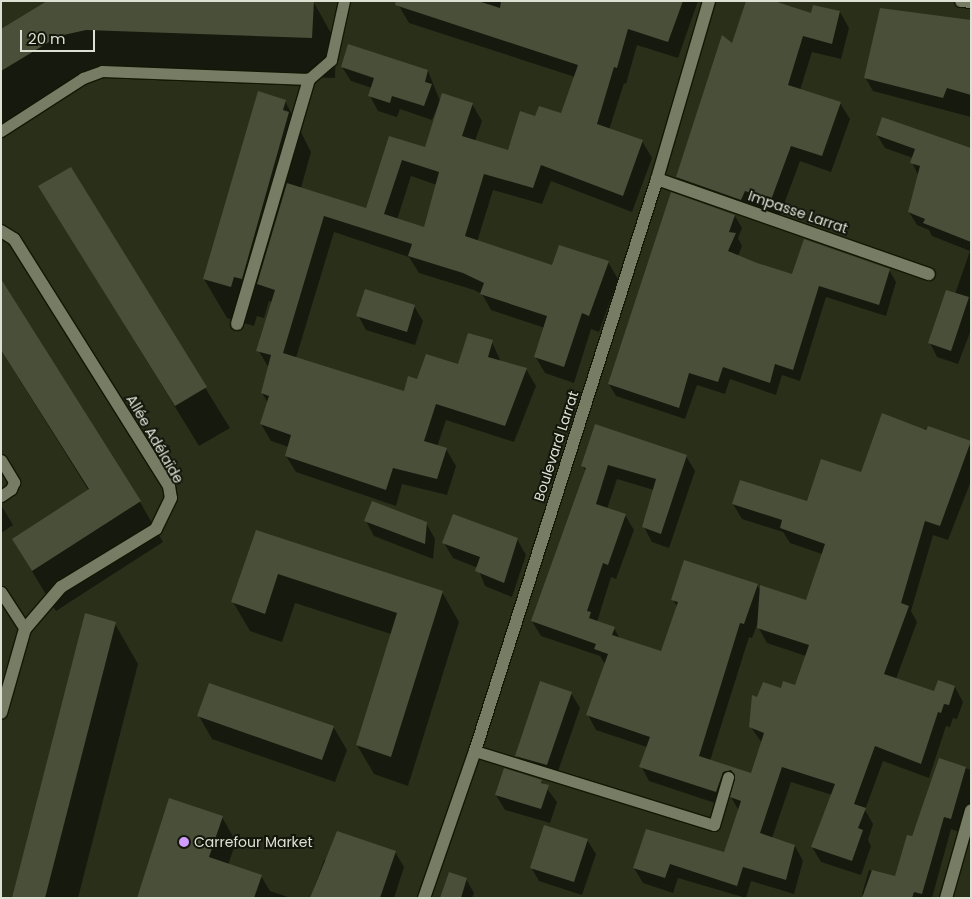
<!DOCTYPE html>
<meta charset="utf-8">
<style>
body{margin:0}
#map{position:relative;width:972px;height:899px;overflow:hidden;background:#2a2f1a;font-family:Poppins,sans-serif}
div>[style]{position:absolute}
.shadow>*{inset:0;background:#0007}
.building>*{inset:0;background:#4a4f39}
.roads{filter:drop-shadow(1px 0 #131704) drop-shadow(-1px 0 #131704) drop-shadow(0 1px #131704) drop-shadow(0 -1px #131704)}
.service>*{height:11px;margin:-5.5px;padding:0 5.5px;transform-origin:5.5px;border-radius:5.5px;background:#777d65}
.minor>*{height:12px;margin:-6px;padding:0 6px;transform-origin:6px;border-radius:6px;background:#777d65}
.dots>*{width:14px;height:14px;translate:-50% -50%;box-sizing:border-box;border:2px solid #14160c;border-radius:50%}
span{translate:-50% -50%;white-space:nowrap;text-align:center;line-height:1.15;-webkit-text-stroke:4px #14160c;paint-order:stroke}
.street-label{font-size:14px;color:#dde1d4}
.poi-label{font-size:14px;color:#dde1d4}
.left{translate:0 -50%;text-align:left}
.frame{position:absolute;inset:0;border:2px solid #dde1d4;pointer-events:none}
.scale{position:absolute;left:20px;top:30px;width:75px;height:22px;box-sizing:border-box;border:2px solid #dde1d4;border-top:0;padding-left:6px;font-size:15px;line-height:18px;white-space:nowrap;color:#dde1d4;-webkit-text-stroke:4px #14160c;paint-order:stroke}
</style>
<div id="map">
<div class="shadow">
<i style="clip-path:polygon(313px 1px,336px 42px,335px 78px,109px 70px,1px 126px,1px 29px)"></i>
<i style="clip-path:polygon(evenodd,400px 1px,698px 1px,678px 58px,637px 45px,626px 84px,624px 83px,609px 130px,642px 141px,652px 158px,632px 212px,551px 181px,542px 204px,493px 190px,477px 242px,553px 266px,608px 262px,618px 279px,599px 332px,591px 329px,574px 383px,545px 373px,535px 356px,545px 328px,491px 310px,482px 294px,474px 290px,419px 273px,409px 257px,334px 232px,296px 358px,405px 393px,418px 381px,459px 366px,492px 342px,501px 362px,526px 369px,536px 386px,514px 442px,446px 420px,437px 447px,446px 449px,456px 466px,447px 495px,402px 484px,396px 506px,296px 472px,286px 456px,289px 447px,271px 441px,261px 424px,268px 403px,262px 393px,269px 368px,258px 350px,272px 302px,269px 301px,264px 318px,257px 316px,254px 326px,227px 318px,204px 279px,285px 101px,311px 152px,301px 188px,367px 210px,390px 137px,426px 149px,472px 104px,482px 121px,475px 141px,508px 151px,536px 118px,561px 115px,575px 77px,409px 23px,399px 6px,400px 1px,411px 176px,437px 185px,424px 229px,397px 220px,411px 176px)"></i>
<i style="clip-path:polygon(840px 12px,849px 28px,841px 59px,812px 52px,800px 90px,840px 103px,850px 119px,831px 172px,800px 161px,780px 215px,686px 193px,677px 177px,729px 56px,811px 15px)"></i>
<i style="clip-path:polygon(971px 21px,971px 117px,873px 91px,865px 77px)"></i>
<i style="clip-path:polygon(342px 67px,428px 71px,440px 101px,432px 120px,400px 109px,397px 117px,378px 111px,370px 96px,372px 88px,351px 81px)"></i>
<i style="clip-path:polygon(877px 135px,971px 150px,971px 330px,958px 364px,937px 357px,930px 343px,955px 294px,970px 251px,932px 236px,929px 230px,917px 225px,909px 212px,918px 175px,912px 162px,913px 158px,885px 148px)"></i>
<i style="clip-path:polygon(70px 169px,230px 428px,199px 446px,40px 187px)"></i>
<i style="clip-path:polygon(671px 194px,735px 216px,742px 228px,738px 238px,742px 246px,738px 256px,757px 264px,793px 275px,889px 270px,896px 282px,886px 316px,826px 297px,800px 381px,782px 375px,776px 395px,730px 379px,725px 394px,697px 385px,685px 419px,616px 396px,609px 384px)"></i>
<i style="clip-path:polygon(414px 306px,423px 321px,415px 345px,366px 330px,358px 315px)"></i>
<i style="clip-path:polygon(1px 350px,140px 502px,163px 542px,56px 611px,13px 540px,89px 491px)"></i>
<i style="clip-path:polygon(evenodd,928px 427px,971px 442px,971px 481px,948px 540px,933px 535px,911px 611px,917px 622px,896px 679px,934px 692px,955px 687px,963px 702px,957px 719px,953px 718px,950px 727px,946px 726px,929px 778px,883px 761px,865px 810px,873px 824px,868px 840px,871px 846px,861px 875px,821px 862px,812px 847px,832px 795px,791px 782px,772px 838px,795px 846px,803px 861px,794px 894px,751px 881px,746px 898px,678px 878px,673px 893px,643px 883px,634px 868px,725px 853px,739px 811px,731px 797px,735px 781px,724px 806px,649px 781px,641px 766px,647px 747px,596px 730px,588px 715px,605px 664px,600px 656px,541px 636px,532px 621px,586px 472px,583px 466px,686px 456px,695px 471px,669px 548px,652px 542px,644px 527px,654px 490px,617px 479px,607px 509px,625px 515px,634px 530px,616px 579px,611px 577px,597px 622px,614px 628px,620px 639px,662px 652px,678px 608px,673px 600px,757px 585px,761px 592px,807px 601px,822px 554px,790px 543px,783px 532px,742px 519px,733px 504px,808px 502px,862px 474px,928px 427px,757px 625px,767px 643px,806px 656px,796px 686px,758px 699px,750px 726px,762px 743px,751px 775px,710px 761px,749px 637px,752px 638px,757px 625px)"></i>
<i style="clip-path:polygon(1px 505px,13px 525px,1px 533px)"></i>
<i style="clip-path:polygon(366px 521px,426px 523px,435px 539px,433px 559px,374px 536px)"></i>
<i style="clip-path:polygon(257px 532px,442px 592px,459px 622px,408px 786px,374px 774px,357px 745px,391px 634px,295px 603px,282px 642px,250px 631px,233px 602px)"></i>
<i style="clip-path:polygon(517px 539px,526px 555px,512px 597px,485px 586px,478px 568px,453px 558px,444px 543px)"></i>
<i style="clip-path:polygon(115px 624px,138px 664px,78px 898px,14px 898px)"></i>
<i style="clip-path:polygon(210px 684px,334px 728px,347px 750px,335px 782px,212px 739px,199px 716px)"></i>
<i style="clip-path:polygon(571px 693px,580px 708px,555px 780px,526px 771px,517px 756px)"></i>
<i style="clip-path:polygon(940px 760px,971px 770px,971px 809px,959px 832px,951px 829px,932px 898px,864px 898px,862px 894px,869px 870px,896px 878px)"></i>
<i style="clip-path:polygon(541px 781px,557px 802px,550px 823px,505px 810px,496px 795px)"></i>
<i style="clip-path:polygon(222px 817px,236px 842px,228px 865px,261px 876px,270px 891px,291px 898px,138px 898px)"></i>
<i style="clip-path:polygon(587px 840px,596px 854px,582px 895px,539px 881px,531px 867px)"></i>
<i style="clip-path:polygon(395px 852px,404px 867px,394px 898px,320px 898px,314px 888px,324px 860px)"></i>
<i style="clip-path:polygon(466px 879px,474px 893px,472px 898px,441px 898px)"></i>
</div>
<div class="building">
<i style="clip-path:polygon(47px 1px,314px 1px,312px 38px,86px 30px,59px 36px,1px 71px,1px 29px)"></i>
<i style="clip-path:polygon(evenodd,396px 1px,478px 1px,500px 8px,501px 1px,683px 1px,668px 42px,628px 29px,617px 68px,614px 67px,597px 124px,643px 140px,623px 196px,541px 165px,533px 188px,484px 174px,465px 236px,552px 265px,559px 245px,609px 261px,589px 316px,582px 313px,564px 367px,534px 357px,547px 316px,480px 294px,484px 283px,463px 273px,408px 256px,412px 244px,324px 216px,283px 353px,404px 391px,408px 376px,417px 379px,426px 354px,458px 364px,468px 333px,493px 340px,488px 357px,527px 368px,505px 426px,436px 404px,424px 441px,447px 448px,437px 479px,393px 468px,386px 490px,285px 456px,291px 435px,260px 424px,269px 396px,261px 393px,271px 355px,256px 351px,275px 290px,257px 284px,287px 183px,366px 208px,389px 136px,425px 147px,442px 93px,473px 103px,462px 136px,508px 150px,520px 111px,535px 116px,539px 106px,561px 113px,578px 65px,395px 5px,396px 1px,402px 160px,439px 172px,424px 227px,384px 214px,402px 160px)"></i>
<i style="clip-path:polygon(746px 1px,774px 1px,811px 13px,813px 5px,840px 11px,832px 44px,803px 36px,788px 85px,841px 102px,822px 156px,791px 146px,771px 200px,745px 191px,741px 200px,676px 177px,722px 35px,732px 43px)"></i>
<i style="clip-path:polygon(880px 8px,971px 20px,971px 95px,947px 88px,943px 98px,864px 78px)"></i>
<i style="clip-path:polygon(348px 44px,428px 70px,425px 82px,432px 84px,424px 106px,392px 96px,390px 103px,368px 96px,374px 78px,341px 67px)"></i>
<i style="clip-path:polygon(258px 91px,286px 100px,283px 110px,289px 112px,242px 279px,234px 277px,231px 287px,203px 279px)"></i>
<i style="clip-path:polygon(882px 117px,971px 148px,971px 242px,923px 223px,925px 219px,908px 212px,920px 166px,910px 163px,915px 149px,876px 135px)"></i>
<i style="clip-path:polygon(71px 167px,207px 387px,175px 406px,38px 186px)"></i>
<i style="clip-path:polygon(671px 192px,735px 215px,729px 232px,736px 233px,728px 251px,757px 263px,792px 274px,804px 239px,890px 269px,879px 305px,819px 286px,793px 370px,775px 364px,770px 383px,723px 367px,718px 382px,689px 373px,679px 408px,608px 384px)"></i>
<i style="clip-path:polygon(1px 279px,141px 501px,32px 571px,12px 539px,89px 489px,1px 350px)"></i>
<i style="clip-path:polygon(365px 289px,415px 305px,407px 332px,356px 316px)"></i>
<i style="clip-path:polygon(946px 290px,969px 297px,951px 351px,928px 343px)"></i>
<i style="clip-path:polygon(882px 413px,926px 430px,928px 426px,971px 441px,940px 526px,925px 521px,901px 603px,909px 606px,884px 674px,934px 691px,938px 680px,955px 686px,949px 705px,944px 704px,941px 713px,938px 712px,921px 764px,875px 746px,854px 804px,866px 808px,858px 828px,863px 830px,852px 861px,811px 847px,835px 784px,782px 767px,760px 833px,795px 845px,786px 880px,743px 867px,737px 886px,670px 864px,665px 878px,633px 868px,646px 829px,724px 852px,741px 801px,730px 797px,735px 776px,731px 770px,723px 772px,716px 792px,639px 767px,650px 737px,586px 715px,608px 654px,594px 649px,596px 644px,531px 621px,586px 468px,581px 466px,595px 424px,687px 455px,661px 534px,642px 527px,656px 479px,608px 465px,596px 504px,626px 514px,608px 565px,603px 563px,587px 611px,591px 612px,589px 618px,615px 627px,612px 635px,661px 651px,678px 602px,671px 600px,684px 560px,758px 584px,744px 624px,740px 623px,699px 756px,751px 773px,764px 733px,749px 727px,752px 695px,757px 697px,763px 682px,781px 688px,783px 681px,795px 685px,809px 645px,757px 628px,760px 585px,806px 600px,825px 544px,780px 528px,782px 520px,732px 504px,740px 480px,807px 501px,821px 459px,861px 472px)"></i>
<i style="clip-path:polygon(372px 501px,427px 522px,425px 544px,364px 521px)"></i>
<i style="clip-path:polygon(453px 514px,518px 538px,504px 583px,475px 571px,480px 557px,442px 543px)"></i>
<i style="clip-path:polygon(256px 530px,443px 591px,391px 757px,356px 745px,397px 613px,278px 574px,265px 614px,231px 602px)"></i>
<i style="clip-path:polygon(85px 613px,116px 622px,45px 898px,12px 898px)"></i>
<i style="clip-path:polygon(540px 681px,572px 692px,547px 765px,515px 756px)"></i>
<i style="clip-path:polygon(209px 683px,334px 726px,322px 760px,197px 716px)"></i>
<i style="clip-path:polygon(939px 758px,966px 767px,951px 819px,944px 817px,922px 894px,914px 892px,912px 898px,862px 898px,872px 870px,895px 876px,907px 835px,912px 836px)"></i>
<i style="clip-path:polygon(504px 768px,542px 780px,541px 783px,549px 785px,541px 809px,495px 795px)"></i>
<i style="clip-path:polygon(169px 798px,223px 816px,209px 857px,262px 875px,254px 898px,137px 898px)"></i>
<i style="clip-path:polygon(544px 825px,588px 839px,574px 882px,530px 868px)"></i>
<i style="clip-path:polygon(337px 831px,396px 851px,380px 898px,310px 898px)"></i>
<i style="clip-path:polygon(449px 872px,467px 878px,461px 898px,440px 898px)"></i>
</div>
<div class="roads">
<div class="service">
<i style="left:1px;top:131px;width:98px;rotate:-32.9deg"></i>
<i style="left:83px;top:78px;width:20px;rotate:-20deg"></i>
<i style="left:102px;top:71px;width:207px;rotate:2.2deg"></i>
<i style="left:309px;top:79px;width:29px;rotate:-41deg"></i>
<i style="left:331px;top:60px;width:60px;rotate:-77.6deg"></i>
<i style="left:1px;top:460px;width:26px;rotate:59deg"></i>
<i style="left:14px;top:482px;width:8px;rotate:113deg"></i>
<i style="left:11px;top:489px;width:12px;rotate:145deg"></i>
<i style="left:1px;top:592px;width:44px;rotate:57deg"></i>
<i style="left:475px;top:751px;width:250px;rotate:17.2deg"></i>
<i style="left:714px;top:825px;width:50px;rotate:-73.7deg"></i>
</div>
<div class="minor">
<i style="left:961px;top:1px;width:10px;rotate:6deg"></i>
<i style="left:657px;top:179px;width:288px;rotate:19.3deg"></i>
<i style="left:1px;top:231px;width:15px;rotate:32deg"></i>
<i style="left:14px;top:239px;width:292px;rotate:57.9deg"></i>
<i style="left:169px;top:486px;width:12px;rotate:81deg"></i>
<i style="left:171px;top:498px;width:34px;rotate:116deg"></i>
<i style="left:156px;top:529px;width:111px;rotate:148.6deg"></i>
<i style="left:61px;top:587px;width:55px;rotate:130.6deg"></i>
<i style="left:25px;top:629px;width:87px;rotate:105.9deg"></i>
<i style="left:237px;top:324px;width:255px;rotate:-73.6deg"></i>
<i style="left:424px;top:898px;width:156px;rotate:-70.9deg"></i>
<i style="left:475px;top:751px;width:600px;rotate:-72.35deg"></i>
<i style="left:657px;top:179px;width:185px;rotate:-73.7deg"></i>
<i style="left:946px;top:898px;width:91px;rotate:-74.1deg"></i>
</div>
</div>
<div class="dots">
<i style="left:184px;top:842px;background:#d19dfe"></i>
</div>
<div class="street-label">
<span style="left:798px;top:212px;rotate:19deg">Impasse Larrat</span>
<span style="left:155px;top:439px;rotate:60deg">Allée Adélaïde</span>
<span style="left:556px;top:446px;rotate:-72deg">Boulevard Larrat</span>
</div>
<div class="poi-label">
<span class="left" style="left:194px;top:842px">Carrefour Market</span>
</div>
<div class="frame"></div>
<div class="scale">20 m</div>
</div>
